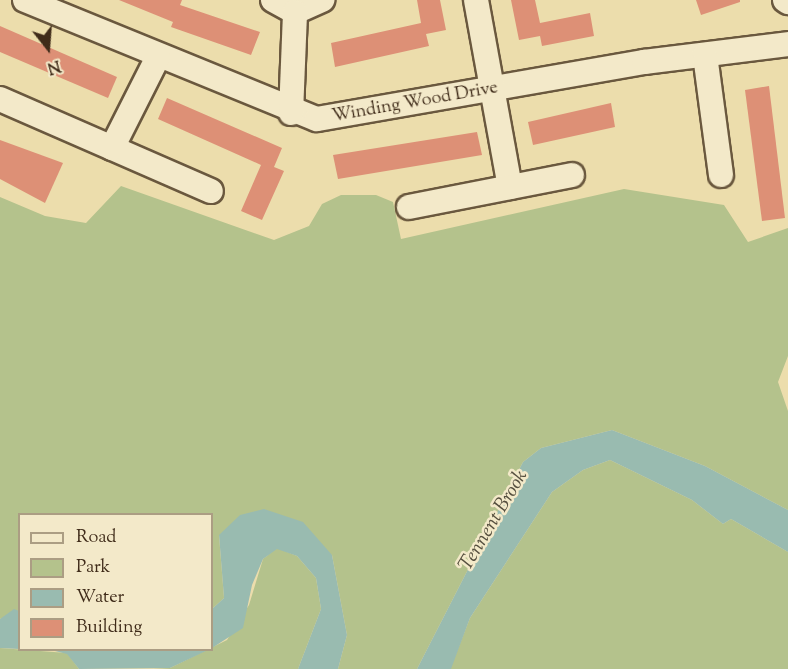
<!DOCTYPE html>
<style>
body{margin:0}
#map{position:relative;width:788px;height:669px;overflow:hidden;background:#ecddac;font-family:"Sorts Mill Goudy",serif}
div>[style]{position:absolute}
.green>*{inset:0;background:#b4c28c}
.water>*{inset:0;background:#99bbb0}
.building>*{inset:0;background:#dd9076}
.roads{filter:drop-shadow(2px 0 #6a583e) drop-shadow(-2px 0 #6a583e) drop-shadow(0 2px #6a583e) drop-shadow(0 -2px #6a583e)}
.minor>*{height:24px;margin:-12px;padding:0 12px;transform-origin:12px;border-radius:12px;background:#f3e9c9}
span{translate:-50% -50%;white-space:nowrap;text-align:center;line-height:1.15;-webkit-text-stroke:5px #f3e9c9;paint-order:stroke}
.street-label{font-size:18px;color:#3f2b19}
.water-label{font-size:20px;color:#564f3f;font-style:italic}
.legend{position:absolute;left:18px;top:513px;width:195px;height:138px;box-sizing:border-box;background:#f3e9c9;border:2px solid #ab9d83;margin:0;padding:8px 10px;list-style:none;font-size:18px;color:#3f2b19}
.legend li{display:flex;align-items:center;gap:12px;height:30px}
.legend b{width:30px;border:2px solid #ab9d83}
.north{position:absolute;left:18px;top:18px;width:60px;height:60px;-webkit-text-stroke:4px #f3e9c9;paint-order:stroke;rotate:163deg;font-size:16px;font-weight:700;line-height:24px;text-align:center;color:#3f2b19}
.north::after{content:'';display:block;margin:auto;width:21px;height:27px;background:#3f2b19;clip-path:polygon(50% 0,100% 100%,50% 72%,0 100%)}
</style>
<div id="map">
<div class="green">
<i style="clip-path:polygon(121px 186px,274px 240px,309px 226px,322px 204px,341px 195px,376px 195px,393px 202px,401px 239px,624px 189px,724px 205px,748px 242px,788px 228px,788px 356px,778px 382px,788px 411px,788px 510px,705px 466px,612px 430px,541px 448px,523px 462px,417px 669px,338px 669px,347px 635px,332px 555px,219px 535px,224px 598px,212px 609px,212px 514px,20px 514px,19px 611px,0 619px,0 197px,45px 216px,86px 223px)"></i>
<i style="clip-path:polygon(610px 460px,692px 500px,723px 524px,731px 519px,788px 552px,788px 669px,450px 669px,470px 618px,552px 492px,583px 470px)"></i>
<i style="clip-path:polygon(277px 548px,297px 556px,316px 578px,321px 609px,298px 669px,153px 669px,170px 668px,227px 640px,249px 605px,263px 559px)"></i>
<i style="clip-path:polygon(0 648px,67px 653px,79px 669px,0 669px)"></i>
</div>
<div class="water">
<i style="clip-path:polygon(612px 430px,705px 466px,788px 510px,788px 552px,731px 519px,723px 524px,692px 500px,610px 460px,583px 470px,552px 492px,470px 618px,451px 669px,417px 669px,523px 462px,541px 448px)"></i>
<i style="clip-path:polygon(264px 509px,303px 522px,332px 555px,347px 635px,338px 669px,298px 669px,321px 609px,316px 578px,297px 556px,277px 549px,263px 559px,252px 585px,243px 628px,212px 648px,212px 609px,224px 598px,219px 535px,240px 515px)"></i>
<i style="clip-path:polygon(14px 609px,19px 611px,19px 649px,0 648px,0 619px)"></i>
<i style="clip-path:polygon(51px 650px,208px 650px,170px 668px,79px 669px,67px 654px)"></i>
</div>
<div class="building">
<i style="clip-path:polygon(119px 0,182px 0,180px 5px,260px 32px,251px 55px,171px 27px,173px 22px)"></i>
<i style="clip-path:polygon(417px 0,440px 0,446px 30px,426px 34px,429px 46px,335px 67px,331px 43px,421px 23px)"></i>
<i style="clip-path:polygon(511px 0,535px 0,540px 23px,590px 13px,594px 36px,542px 46px,540px 36px,519px 40px)"></i>
<i style="clip-path:polygon(696px 0,740px 0,740px 2px,701px 15px)"></i>
<i style="clip-path:polygon(0 26px,117px 77px,108px 98px,0 52px)"></i>
<i style="clip-path:polygon(769px 86px,785px 218px,762px 221px,745px 90px)"></i>
<i style="clip-path:polygon(167px 98px,282px 148px,274px 167px,284px 171px,262px 220px,241px 211px,261px 165px,158px 119px)"></i>
<i style="clip-path:polygon(611px 103px,615px 127px,533px 145px,528px 122px)"></i>
<i style="clip-path:polygon(477px 132px,482px 155px,338px 179px,333px 155px)"></i>
<i style="clip-path:polygon(0 140px,63px 163px,45px 203px,0 179px)"></i>
</div>
<div class="roads">
<div class="minor">
<i style="left:25px;top:0;width:315px;rotate:22.2deg"></i>
<i style="left:317px;top:119px;width:332px;rotate:-9.9deg"></i>
<i style="left:644px;top:62px;width:145px;rotate:-7.1deg"></i>
<i style="left:273px;top:0;width:25px;rotate:29deg"></i>
<i style="left:295px;top:12px;width:30px;rotate:-24deg"></i>
<i style="left:476px;top:0;width:190px;rotate:79.7deg"></i>
<i style="left:785px;top:0;width:4px;rotate:34deg"></i>
<i style="left:705px;top:55px;width:121px;rotate:82.4deg"></i>
<i style="left:0;top:99px;width:230px;rotate:23.6deg"></i>
<i style="left:291px;top:113px;width:101px;rotate:-87.7deg"></i>
<i style="left:112px;top:148px;width:102px;rotate:-63.2deg"></i>
<i style="left:409px;top:207px;width:166px;rotate:-11.1deg"></i>
</div>
</div>
<div class="street-label">
<span style="left:415px;top:103px;rotate:-10deg">Winding Wood Drive</span>
</div>
<div class="water-label">
<span style="left:494px;top:521px;rotate:-59deg">Tennent Brook</span>
</div>
<ul class="legend">
<li><b style="height:8px;background:#f3e9c9"></b>Road</li>
<li><b style="height:16px;background:#b4c28c"></b>Park</li>
<li><b style="height:16px;background:#99bbb0"></b>Water</li>
<li><b style="height:16px;background:#dd9076"></b>Building</li>
</ul>
<div class="north">N</div>
</div>
